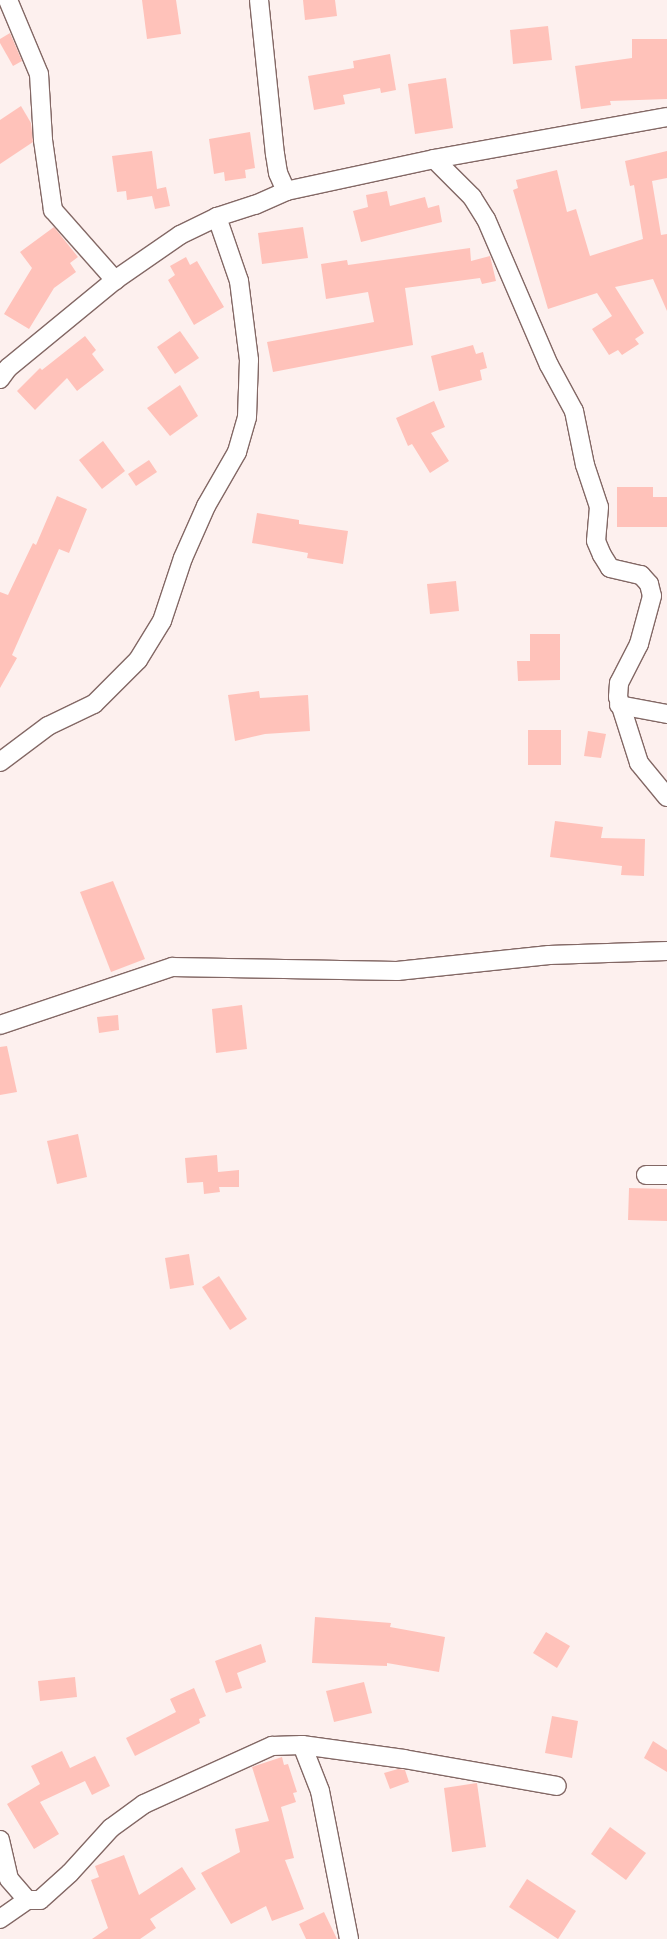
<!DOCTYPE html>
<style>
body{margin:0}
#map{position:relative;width:667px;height:1939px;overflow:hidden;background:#fdf0ee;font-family:"Asap Condensed",sans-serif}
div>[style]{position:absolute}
.building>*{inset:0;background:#ffc2ba}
.roads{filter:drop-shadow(1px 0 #836865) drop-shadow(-1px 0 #836865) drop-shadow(0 1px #836865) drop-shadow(0 -1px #836865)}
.street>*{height:18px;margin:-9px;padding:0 9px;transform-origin:9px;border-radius:9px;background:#fff}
span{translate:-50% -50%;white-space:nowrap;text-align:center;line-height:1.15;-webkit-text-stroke:5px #fdf0ee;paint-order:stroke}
</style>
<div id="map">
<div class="building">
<i style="clip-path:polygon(142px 0,176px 0,181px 34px,147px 39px)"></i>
<i style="clip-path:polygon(303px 0,335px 0,337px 16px,305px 20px)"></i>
<i style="clip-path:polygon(548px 26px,552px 60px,513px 64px,510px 30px)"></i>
<i style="clip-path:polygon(10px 33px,22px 61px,13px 66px,0 43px,0 39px)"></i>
<i style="clip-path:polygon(632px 39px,667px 39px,667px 99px,610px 101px,611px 105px,581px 109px,575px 66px,632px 58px)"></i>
<i style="clip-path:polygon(390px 54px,396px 90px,381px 93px,380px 88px,343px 95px,345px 104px,314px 110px,308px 76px,354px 68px,353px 61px)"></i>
<i style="clip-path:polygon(446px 78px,453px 128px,415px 134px,408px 84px)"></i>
<i style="clip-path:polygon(21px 106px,31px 123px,33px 142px,0 164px,0 120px)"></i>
<i style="clip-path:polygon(250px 132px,255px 168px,245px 170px,246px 178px,225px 181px,224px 172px,214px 174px,209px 139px)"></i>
<i style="clip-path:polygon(152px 151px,157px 189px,166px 187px,170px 206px,155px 209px,152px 196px,127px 200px,126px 191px,117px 192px,112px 156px)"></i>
<i style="clip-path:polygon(667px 151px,667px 178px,652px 181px,661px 235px,667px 234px,667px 311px,653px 279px,615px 287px,644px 333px,635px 339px,639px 344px,622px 355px,618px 350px,609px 355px,592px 329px,612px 316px,597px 293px,548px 309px,513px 190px,518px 188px,516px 180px,557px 170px,567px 212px,576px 209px,590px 256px,643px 239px,634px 185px,630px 186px,625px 161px)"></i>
<i style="clip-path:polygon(387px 191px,390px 206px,425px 197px,428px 208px,439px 205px,442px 222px,361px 242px,353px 211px,368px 207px,366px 195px)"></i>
<i style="clip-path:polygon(54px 227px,78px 257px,70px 263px,76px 272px,54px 288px,29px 329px,4px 314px,32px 268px,20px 252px)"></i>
<i style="clip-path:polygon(303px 227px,308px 258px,262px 264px,258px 233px)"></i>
<i style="clip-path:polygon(470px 248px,471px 261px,490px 256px,496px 281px,482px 284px,480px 278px,405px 288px,413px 345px,273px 372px,267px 342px,374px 322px,368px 292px,326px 299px,321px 264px,347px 260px,348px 265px)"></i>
<i style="clip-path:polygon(186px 257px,190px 265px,197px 261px,224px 307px,194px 325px,168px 280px,175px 275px,170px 266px)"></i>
<i style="clip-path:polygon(180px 331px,199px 358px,175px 374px,157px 347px)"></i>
<i style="clip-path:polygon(85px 336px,96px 350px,92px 354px,104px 370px,77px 391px,67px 378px,35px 410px,17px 391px,40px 368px,42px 370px)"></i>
<i style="clip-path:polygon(473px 345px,476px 354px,483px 352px,487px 368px,480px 370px,482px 380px,439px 391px,431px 356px)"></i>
<i style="clip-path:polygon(180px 385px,198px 416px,170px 436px,147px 408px)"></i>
<i style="clip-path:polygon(434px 401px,445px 427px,431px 433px,449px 461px,430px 473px,412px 444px,408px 446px,396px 418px)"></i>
<i style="clip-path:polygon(103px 441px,125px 471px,102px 489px,79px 460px)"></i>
<i style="clip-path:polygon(149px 460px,157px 472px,136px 486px,128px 474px)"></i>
<i style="clip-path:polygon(617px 487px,653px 487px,653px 497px,667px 497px,667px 527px,617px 527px)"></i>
<i style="clip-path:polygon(57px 496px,87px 509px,69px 553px,59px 549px,12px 655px,17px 658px,0 688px,0 592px,8px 595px,33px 543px,36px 545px)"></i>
<i style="clip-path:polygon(257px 513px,299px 520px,299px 524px,348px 531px,343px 564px,307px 558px,308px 553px,252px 543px)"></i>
<i style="clip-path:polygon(456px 581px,459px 611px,430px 614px,427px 584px)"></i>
<i style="clip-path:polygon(530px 634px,560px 634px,560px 680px,518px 681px,517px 661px,530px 661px)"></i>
<i style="clip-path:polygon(259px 691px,260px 698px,308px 695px,310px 731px,265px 734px,235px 741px,228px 695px)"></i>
<i style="clip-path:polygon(528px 730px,561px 730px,561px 765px,528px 765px)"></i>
<i style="clip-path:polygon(588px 731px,606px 734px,601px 758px,584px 756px)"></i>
<i style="clip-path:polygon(555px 821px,603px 827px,601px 838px,645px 839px,644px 876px,621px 875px,622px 866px,550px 857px)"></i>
<i style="clip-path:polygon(113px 881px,145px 959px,111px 972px,80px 892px)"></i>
<i style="clip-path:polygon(242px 1005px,247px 1049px,216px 1053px,212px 1009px)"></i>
<i style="clip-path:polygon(118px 1015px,119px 1030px,99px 1033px,97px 1017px)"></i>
<i style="clip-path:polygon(7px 1046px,17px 1092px,0 1095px,0 1047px)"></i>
<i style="clip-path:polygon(78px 1134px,87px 1177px,57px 1184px,47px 1141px)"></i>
<i style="clip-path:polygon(217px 1155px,218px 1172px,239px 1170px,239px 1187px,219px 1187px,220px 1192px,204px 1194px,203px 1182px,187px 1183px,185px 1158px)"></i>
<i style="clip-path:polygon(629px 1188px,667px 1189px,667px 1221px,628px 1220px)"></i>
<i style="clip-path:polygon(189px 1254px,194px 1285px,170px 1289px,165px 1258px)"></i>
<i style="clip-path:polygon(219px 1276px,247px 1319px,230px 1330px,202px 1287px)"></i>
<i style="clip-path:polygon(315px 1617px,391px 1623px,390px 1627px,445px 1637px,439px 1672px,387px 1663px,387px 1666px,312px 1663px)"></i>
<i style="clip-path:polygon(546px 1632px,570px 1646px,557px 1668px,533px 1653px)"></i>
<i style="clip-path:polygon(261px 1644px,266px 1662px,237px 1673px,242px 1688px,226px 1693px,215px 1661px)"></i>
<i style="clip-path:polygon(75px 1677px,77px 1697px,40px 1701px,38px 1681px)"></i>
<i style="clip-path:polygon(364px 1682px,372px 1713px,334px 1722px,326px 1691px)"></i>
<i style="clip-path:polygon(194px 1688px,206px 1716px,199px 1719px,200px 1723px,135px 1756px,126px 1738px,176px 1712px,170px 1699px)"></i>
<i style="clip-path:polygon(552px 1716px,578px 1721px,572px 1758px,545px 1753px)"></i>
<i style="clip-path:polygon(653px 1741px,667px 1750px,667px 1772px,644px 1758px)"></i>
<i style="clip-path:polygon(62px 1751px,70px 1768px,95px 1756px,110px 1786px,92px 1795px,85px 1781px,40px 1802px,59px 1834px,34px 1849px,7px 1804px,40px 1784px,31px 1766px)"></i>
<i style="clip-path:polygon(282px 1757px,284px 1765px,288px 1764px,297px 1792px,293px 1793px,296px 1802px,281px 1807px,294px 1858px,285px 1860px,304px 1909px,272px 1921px,266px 1906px,231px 1924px,201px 1873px,240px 1852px,235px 1829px,269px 1821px,252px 1767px)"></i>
<i style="clip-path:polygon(398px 1769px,405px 1770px,409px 1782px,390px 1789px,384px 1773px)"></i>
<i style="clip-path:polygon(477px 1783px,486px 1847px,452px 1852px,444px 1788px)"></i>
<i style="clip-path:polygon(610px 1827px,646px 1853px,626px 1880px,591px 1854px)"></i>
<i style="clip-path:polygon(124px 1855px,139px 1895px,182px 1867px,196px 1889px,150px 1919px,156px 1928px,140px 1939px,92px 1939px,108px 1928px,91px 1880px,99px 1877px,95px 1866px)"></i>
<i style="clip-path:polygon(527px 1879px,576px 1911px,558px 1939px,509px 1907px)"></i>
<i style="clip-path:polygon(324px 1912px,337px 1939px,306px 1939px,299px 1924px)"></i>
</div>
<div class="roads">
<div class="street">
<i style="left:8px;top:0;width:80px;rotate:67.3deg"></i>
<i style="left:39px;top:74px;width:66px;rotate:86.5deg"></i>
<i style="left:43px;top:140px;width:71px;rotate:81.9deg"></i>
<i style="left:53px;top:210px;width:94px;rotate:48.5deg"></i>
<i style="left:259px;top:0;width:155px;rotate:84.1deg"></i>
<i style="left:275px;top:154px;width:19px;rotate:81deg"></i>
<i style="left:278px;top:173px;width:20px;rotate:66deg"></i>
<i style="left:434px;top:159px;width:54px;rotate:45deg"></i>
<i style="left:472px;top:197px;width:26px;rotate:58deg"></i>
<i style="left:486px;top:219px;width:159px;rotate:66.7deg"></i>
<i style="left:549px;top:365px;width:52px;rotate:61.5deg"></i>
<i style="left:574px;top:411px;width:55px;rotate:78.5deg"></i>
<i style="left:585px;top:465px;width:44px;rotate:71.6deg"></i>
<i style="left:599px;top:507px;width:34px;rotate:95deg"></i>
<i style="left:596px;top:541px;width:15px;rotate:67deg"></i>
<i style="left:602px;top:555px;width:15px;rotate:58deg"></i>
<i style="left:610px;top:568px;width:32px;rotate:13deg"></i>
<i style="left:641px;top:575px;width:12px;rotate:48deg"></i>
<i style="left:649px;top:584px;width:12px;rotate:76deg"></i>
<i style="left:652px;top:596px;width:50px;rotate:105.2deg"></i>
<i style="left:639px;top:644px;width:44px;rotate:117.1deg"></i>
<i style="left:619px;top:683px;width:14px;rotate:94deg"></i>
<i style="left:618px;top:697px;width:69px;rotate:72.3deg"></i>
<i style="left:639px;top:763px;width:44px;rotate:50.5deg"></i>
<i style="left:0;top:379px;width:14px;rotate:-54deg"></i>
<i style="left:8px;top:368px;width:139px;rotate:-39.4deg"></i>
<i style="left:115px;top:280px;width:79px;rotate:-34.7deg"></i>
<i style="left:180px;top:235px;width:41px;rotate:-25.9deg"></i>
<i style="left:217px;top:217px;width:40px;rotate:-18deg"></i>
<i style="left:255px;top:205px;width:34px;rotate:-24deg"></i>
<i style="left:286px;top:191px;width:151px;rotate:-12.2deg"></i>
<i style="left:434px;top:159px;width:237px;rotate:-10.2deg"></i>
<i style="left:619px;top:705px;width:49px;rotate:10.6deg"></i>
<i style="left:0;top:762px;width:60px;rotate:-36.9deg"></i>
<i style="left:48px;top:726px;width:51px;rotate:-25.6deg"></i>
<i style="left:94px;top:704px;width:62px;rotate:-45deg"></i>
<i style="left:138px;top:660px;width:46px;rotate:-58.4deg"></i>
<i style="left:162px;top:621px;width:66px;rotate:-71.6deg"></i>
<i style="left:183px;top:558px;width:57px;rotate:-66.1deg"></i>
<i style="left:206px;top:506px;width:62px;rotate:-60.1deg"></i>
<i style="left:237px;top:452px;width:36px;rotate:-74deg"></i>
<i style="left:247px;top:417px;width:57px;rotate:-88deg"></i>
<i style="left:249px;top:360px;width:80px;rotate:-97.2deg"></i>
<i style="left:239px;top:281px;width:68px;rotate:-109deg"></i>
<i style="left:0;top:1025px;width:182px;rotate:-18.6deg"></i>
<i style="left:172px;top:967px;width:225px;rotate:1deg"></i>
<i style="left:397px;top:971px;width:153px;rotate:-6deg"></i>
<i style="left:549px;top:955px;width:118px;rotate:-1.9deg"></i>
<i style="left:646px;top:1175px;width:21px"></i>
<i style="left:302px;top:1745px;width:49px;rotate:68.6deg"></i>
<i style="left:320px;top:1791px;width:151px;rotate:78.9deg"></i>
<i style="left:0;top:1840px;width:40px;rotate:77deg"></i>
<i style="left:9px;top:1879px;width:28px;rotate:49deg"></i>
<i style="left:0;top:1919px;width:33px;rotate:-35deg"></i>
<i style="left:27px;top:1900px;width:13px"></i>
<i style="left:40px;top:1900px;width:40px;rotate:-42deg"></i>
<i style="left:70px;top:1873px;width:61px;rotate:-47.7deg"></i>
<i style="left:111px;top:1828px;width:41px;rotate:-36deg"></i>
<i style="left:144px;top:1804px;width:141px;rotate:-24.4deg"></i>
<i style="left:272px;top:1746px;width:30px;rotate:-2deg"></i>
<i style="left:302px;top:1745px;width:103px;rotate:7.8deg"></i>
<i style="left:404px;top:1759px;width:155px;rotate:10deg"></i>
</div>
</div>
</div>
